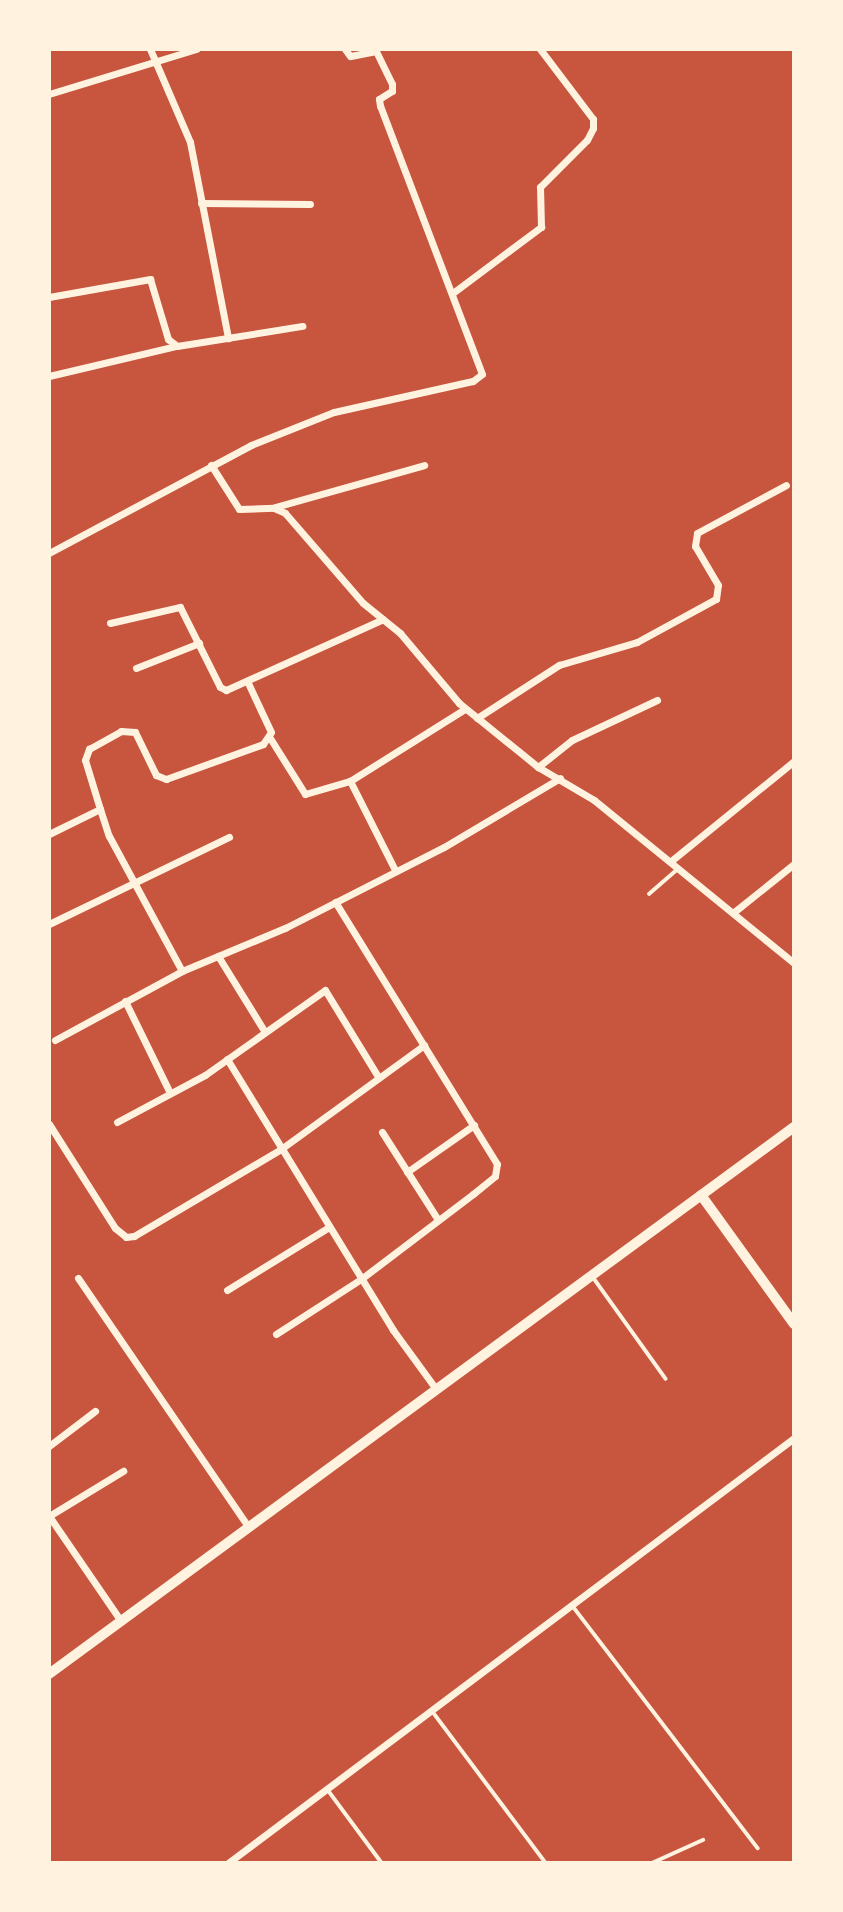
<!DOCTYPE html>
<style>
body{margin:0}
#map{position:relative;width:843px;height:1912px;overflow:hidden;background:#c8553d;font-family:Mulish,sans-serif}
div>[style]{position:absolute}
.service>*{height:3.5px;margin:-1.75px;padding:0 1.75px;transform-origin:1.75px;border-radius:1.75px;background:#fff3e0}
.minor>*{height:7px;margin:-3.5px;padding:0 3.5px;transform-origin:3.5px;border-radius:3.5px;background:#fff3e0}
.tertiary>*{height:10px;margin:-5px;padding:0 5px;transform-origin:5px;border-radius:5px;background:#fff3e0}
span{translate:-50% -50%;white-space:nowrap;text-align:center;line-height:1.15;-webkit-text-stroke:5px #fff3e0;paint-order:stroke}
.frame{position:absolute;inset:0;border:51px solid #fff3e0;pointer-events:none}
</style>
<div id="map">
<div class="service">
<i style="left:649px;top:894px;width:38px;rotate:-41deg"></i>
<i style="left:593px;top:1277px;width:125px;rotate:54.4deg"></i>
<i style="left:572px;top:1605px;width:306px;rotate:52.6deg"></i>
<i style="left:433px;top:1712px;width:189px;rotate:53.2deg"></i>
<i style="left:328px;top:1790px;width:91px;rotate:53.5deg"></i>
<i style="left:652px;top:1863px;width:56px;rotate:-24.3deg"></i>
</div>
<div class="minor">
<i style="left:150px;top:49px;width:101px;rotate:66.7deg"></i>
<i style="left:190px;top:142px;width:200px;rotate:79deg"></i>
<i style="left:49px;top:94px;width:154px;rotate:-17deg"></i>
<i style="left:201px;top:203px;width:109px;rotate:0.5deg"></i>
<i style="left:454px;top:292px;width:109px;rotate:-36.8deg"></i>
<i style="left:541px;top:227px;width:40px;rotate:-91.4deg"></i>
<i style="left:540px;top:187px;width:66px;rotate:-45deg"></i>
<i style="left:587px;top:140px;width:13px;rotate:-63deg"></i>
<i style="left:593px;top:128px;width:9px;rotate:-90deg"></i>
<i style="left:593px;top:119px;width:88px;rotate:-127.1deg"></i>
<i style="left:49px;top:297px;width:103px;rotate:-10.1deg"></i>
<i style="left:150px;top:279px;width:63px;rotate:73.3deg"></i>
<i style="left:168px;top:339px;width:11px;rotate:38deg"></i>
<i style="left:177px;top:346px;width:127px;rotate:-9.1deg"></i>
<i style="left:49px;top:376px;width:130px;rotate:-13.3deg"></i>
<i style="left:211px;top:465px;width:52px;rotate:57.5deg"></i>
<i style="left:239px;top:509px;width:35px;rotate:-2deg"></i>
<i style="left:274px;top:508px;width:12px;rotate:24deg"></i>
<i style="left:285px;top:513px;width:119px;rotate:49.1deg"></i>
<i style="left:363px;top:603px;width:48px;rotate:39deg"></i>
<i style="left:400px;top:633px;width:92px;rotate:49.9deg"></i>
<i style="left:459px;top:703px;width:102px;rotate:39deg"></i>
<i style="left:538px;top:767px;width:65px;rotate:30.5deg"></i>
<i style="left:594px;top:800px;width:258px;rotate:39.2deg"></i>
<i style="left:275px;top:507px;width:155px;rotate:-15.7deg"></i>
<i style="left:49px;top:553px;width:229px;rotate:-28.1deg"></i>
<i style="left:251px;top:445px;width:89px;rotate:-21.7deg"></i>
<i style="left:334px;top:412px;width:142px;rotate:-12.6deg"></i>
<i style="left:473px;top:381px;width:11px;rotate:-38deg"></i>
<i style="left:482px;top:374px;width:287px;rotate:-110.8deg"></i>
<i style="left:380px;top:106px;width:7px;rotate:-98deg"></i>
<i style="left:379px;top:99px;width:15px;rotate:-32deg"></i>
<i style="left:392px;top:91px;width:7px;rotate:-90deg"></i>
<i style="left:392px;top:84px;width:37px;rotate:-116deg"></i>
<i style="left:376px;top:51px;width:26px;rotate:169deg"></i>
<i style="left:350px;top:56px;width:9px;rotate:-126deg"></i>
<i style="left:110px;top:623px;width:72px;rotate:-12.9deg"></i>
<i style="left:180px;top:607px;width:89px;rotate:63.4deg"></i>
<i style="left:220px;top:687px;width:7px;rotate:27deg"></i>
<i style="left:226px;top:690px;width:172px;rotate:-24.3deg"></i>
<i style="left:136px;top:668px;width:68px;rotate:-21.6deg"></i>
<i style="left:477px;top:718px;width:98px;rotate:-32.9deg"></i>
<i style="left:559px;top:665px;width:81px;rotate:-16.4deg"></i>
<i style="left:637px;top:642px;width:90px;rotate:-28.6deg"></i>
<i style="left:716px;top:599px;width:14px;rotate:-82deg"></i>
<i style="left:718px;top:585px;width:45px;rotate:-120.5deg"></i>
<i style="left:695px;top:546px;width:13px;rotate:-81deg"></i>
<i style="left:697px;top:533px;width:101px;rotate:-28.3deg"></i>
<i style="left:270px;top:738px;width:66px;rotate:58deg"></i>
<i style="left:305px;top:794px;width:47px;rotate:-16.1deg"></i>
<i style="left:538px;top:767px;width:43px;rotate:-38.5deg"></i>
<i style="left:572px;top:740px;width:94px;rotate:-25.2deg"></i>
<i style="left:100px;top:809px;width:51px;rotate:-107deg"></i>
<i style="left:85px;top:760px;width:12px;rotate:-70deg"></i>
<i style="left:89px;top:749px;width:37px;rotate:-29deg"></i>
<i style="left:121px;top:731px;width:14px;rotate:4deg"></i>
<i style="left:135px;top:732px;width:48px;rotate:64deg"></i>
<i style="left:156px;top:775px;width:11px;rotate:22deg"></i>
<i style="left:166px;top:779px;width:103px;rotate:-19.8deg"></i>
<i style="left:263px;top:744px;width:14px;rotate:-56deg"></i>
<i style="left:271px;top:732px;width:54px;rotate:-115.1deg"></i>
<i style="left:49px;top:834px;width:57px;rotate:-26.1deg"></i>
<i style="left:100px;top:809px;width:28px;rotate:72deg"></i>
<i style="left:109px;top:836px;width:153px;rotate:61.6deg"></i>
<i style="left:671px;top:861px;width:159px;rotate:-39.1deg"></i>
<i style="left:395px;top:870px;width:100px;rotate:-116.8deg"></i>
<i style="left:350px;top:781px;width:136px;rotate:-32.1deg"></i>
<i style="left:734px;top:912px;width:77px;rotate:-38.7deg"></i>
<i style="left:49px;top:924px;width:200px;rotate:-25.8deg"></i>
<i style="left:218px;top:956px;width:89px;rotate:58.3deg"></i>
<i style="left:125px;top:1001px;width:102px;rotate:63.9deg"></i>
<i style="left:55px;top:1040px;width:145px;rotate:-28.5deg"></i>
<i style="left:182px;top:971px;width:112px;rotate:-22.7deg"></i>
<i style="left:285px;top:928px;width:178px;rotate:-27deg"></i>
<i style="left:444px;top:847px;width:135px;rotate:-30.7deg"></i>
<i style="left:227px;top:1059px;width:318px;rotate:58.5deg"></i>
<i style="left:393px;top:1330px;width:73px;rotate:53.9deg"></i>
<i style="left:117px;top:1122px;width:100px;rotate:-28.1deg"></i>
<i style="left:205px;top:1075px;width:147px;rotate:-35.3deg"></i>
<i style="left:325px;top:990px;width:103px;rotate:58.5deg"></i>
<i style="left:49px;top:1124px;width:123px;rotate:57.6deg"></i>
<i style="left:115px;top:1228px;width:14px;rotate:39deg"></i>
<i style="left:126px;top:1237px;width:8px;rotate:-7deg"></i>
<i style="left:134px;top:1236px;width:171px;rotate:-30.6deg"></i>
<i style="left:281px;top:1149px;width:177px;rotate:-36deg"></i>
<i style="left:382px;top:1132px;width:104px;rotate:57.5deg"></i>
<i style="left:407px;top:1172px;width:82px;rotate:-35deg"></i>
<i style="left:78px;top:1278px;width:301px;rotate:55.6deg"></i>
<i style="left:227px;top:1290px;width:120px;rotate:-31.7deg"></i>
<i style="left:276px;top:1334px;width:101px;rotate:-32.9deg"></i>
<i style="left:361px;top:1279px;width:141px;rotate:-37.2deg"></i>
<i style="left:473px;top:1194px;width:28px;rotate:-39deg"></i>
<i style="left:495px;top:1176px;width:12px;rotate:-81deg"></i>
<i style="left:497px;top:1164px;width:308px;rotate:-121.7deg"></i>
<i style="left:49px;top:1446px;width:58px;rotate:-37.3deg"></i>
<i style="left:49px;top:1516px;width:127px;rotate:55.6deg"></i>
<i style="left:49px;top:1516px;width:87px;rotate:-31.3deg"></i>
<i style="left:228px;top:1863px;width:708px;rotate:-36.9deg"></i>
</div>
<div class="tertiary">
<i style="left:701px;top:1195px;width:159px;rotate:54.2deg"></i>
<i style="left:49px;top:1674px;width:924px;rotate:-36.29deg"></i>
</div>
<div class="frame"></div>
</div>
